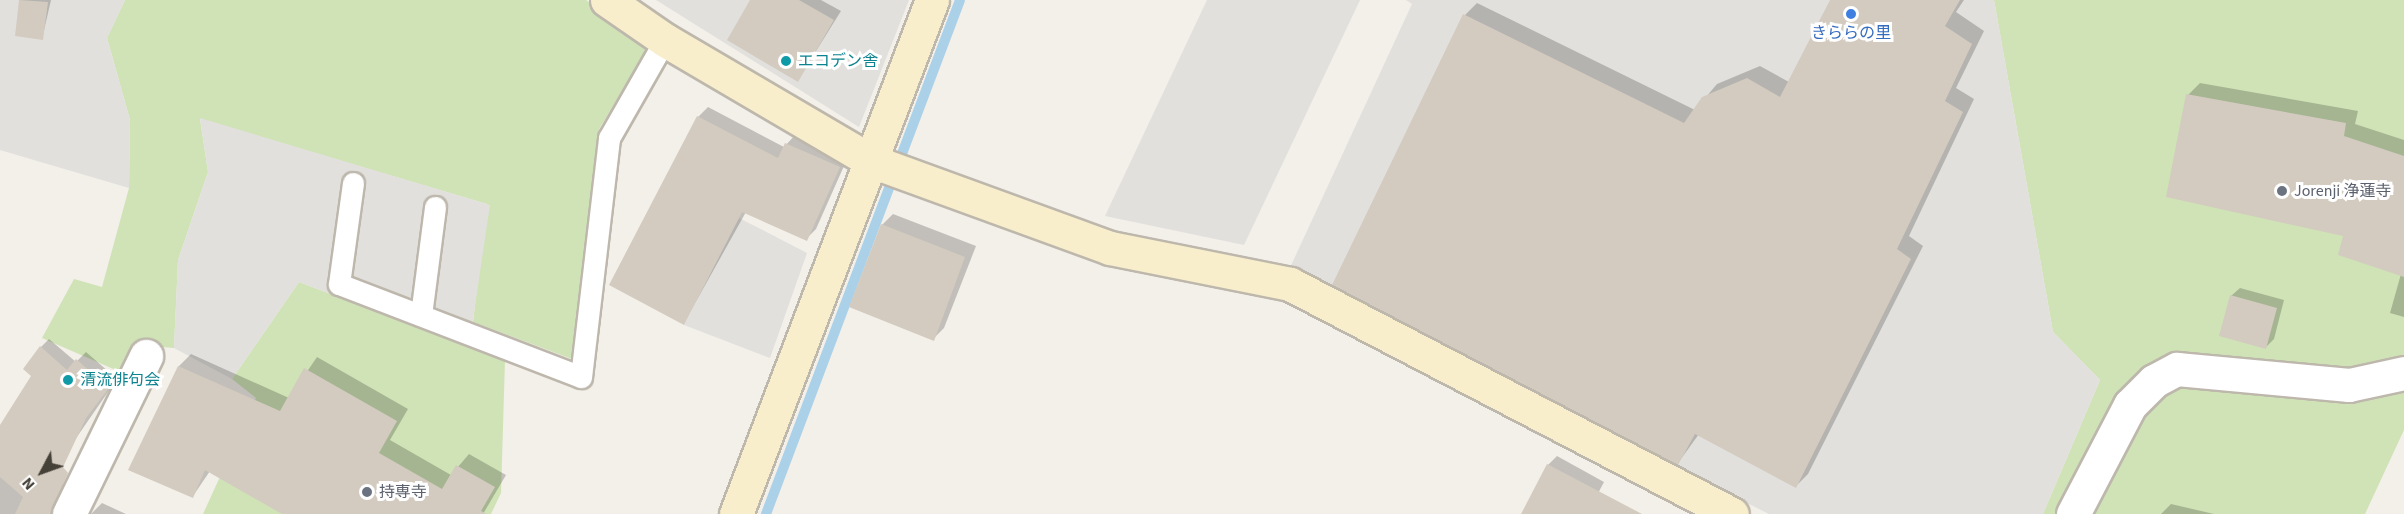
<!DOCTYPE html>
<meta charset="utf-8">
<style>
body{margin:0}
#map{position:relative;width:2404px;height:514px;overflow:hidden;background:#f3efe9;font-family:"Source Sans 3","Noto Sans JP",sans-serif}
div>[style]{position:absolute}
.green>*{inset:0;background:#cfe3b6}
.parking>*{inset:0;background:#e1e0dd}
.shadow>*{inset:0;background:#0003}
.stream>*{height:10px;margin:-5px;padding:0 5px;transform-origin:5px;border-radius:5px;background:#abd1e9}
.building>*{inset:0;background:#d3cbbf}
.roads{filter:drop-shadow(2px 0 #bdb7ac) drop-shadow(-2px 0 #bdb7ac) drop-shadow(0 2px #bdb7ac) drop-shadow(0 -2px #bdb7ac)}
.lane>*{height:21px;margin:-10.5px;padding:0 10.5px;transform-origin:10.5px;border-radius:10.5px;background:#fff}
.street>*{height:33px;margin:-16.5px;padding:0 16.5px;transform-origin:16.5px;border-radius:16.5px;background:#fff}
.secondary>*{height:33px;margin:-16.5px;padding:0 16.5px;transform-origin:16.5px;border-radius:16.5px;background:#f9eecc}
.dots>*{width:16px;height:16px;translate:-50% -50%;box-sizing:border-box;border:3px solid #fff;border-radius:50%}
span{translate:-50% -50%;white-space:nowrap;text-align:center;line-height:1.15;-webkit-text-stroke:6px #fff;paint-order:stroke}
.shop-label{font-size:16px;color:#366cbe}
.culture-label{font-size:16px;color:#0d838f}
.left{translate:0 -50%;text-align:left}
.worship-label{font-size:16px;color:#5b616d}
.north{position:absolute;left:12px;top:442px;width:60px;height:60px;-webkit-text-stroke:4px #fff;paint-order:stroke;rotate:229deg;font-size:16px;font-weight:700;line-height:24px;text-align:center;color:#454038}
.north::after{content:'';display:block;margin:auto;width:21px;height:27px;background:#454038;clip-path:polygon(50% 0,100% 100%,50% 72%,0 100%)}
</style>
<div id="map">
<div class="green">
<i style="clip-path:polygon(125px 0,586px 0,649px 45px,598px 131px,572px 359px,473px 322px,487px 204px,200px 119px,208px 172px,178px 260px,174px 348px,138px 345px,125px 374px,42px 338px,74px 279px,102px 287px,129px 188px,130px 120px,107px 38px)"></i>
<i style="clip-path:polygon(1994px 0,2404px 0,2404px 430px,2365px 514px,2043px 514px,2100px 380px,2053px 332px)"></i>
<i style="clip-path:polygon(299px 282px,505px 360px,501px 493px,491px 514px,203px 514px,256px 398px,232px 379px)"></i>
</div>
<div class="parking">
<i style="clip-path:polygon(0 0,125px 0,107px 38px,130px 120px,129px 188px,0 150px)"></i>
<i style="clip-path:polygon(656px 0,909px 0,859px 127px)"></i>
<i style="clip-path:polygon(1207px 0,1360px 0,1244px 245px,1105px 216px)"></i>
<i style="clip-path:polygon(1406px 0,1994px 0,2053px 332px,2100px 380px,2043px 514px,1769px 514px,1288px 272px,1412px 4px)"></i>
<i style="clip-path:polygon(200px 118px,490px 205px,469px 346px,299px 282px,232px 379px,174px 348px,178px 260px,208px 172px)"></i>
<i style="clip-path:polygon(739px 218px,807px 253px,770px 358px,684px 325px)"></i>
</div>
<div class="shadow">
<i style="clip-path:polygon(20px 0,51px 0,42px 39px,16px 35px)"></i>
<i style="clip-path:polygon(751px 0,821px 0,841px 11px,798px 80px)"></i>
<i style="clip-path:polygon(1832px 0,1964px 0,1956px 12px,1984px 31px,1956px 88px,1974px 99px,1909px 236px,1923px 246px,1808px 474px,1796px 486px,1699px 434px,1678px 463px,1465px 15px,1477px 3px,1695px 110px,1717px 84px,1760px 66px,1789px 82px)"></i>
<i style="clip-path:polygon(2200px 83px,2358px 111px,2355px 124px,2404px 140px,2404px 317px,2390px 313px,2401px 274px,2345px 235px,2188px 95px)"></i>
<i style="clip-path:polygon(708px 107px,784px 147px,796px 134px,848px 157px,816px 229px,806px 239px,746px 212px,684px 323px,698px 117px)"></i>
<i style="clip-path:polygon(893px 214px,976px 246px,944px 328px,933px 339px,882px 225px)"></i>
<i style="clip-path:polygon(2240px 288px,2284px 300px,2274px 339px,2266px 347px,2231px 296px)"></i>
<i style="clip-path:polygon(49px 339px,76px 362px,86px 352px,117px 379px,72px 444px,33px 375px,41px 347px)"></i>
<i style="clip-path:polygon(191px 354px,289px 398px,317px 357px,408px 409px,390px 440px,451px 475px,469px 454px,506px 475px,483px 514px,285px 514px,210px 471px,193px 496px,130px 469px,179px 366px)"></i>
<i style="clip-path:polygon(0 455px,66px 486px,65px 514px,0 514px)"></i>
<i style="clip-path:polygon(1557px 456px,1604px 482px,1587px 514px,1541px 514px,1548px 465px)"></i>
<i style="clip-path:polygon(102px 503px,126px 514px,91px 514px)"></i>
<i style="clip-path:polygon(2171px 504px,2214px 514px,2161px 514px)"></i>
</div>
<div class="stream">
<i style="left:766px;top:514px;width:549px;rotate:-69.32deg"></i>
</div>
<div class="building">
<i style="clip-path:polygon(19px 0,48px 2px,43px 40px,15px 36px)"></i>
<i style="clip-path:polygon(750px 0,799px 0,834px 20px,798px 82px,727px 40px)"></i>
<i style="clip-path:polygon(1830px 0,1960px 0,1945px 26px,1972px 44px,1945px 101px,1963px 112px,1897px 249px,1911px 259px,1796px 488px,1695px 434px,1678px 465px,1332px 285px,1463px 14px,1684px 123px,1702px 97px,1747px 78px,1780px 97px)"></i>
<i style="clip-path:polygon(2186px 94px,2346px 123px,2344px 136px,2404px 156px,2404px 277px,2338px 255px,2343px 236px,2166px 197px)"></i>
<i style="clip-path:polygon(697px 116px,778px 158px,785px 143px,840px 167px,807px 241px,742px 212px,684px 325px,609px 285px)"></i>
<i style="clip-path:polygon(881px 224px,965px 257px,934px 341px,849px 307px)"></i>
<i style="clip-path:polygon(2230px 295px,2277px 308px,2266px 349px,2219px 336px)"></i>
<i style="clip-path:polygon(40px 346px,67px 370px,76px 359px,109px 388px,86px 418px,63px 467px,68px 473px,50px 514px,15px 514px,23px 497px,0 477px,0 425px,31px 376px,23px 369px)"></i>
<i style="clip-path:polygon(178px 366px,280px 411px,304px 368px,397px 421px,379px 453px,442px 489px,456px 465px,495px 487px,481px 511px,487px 514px,282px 514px,205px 470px,193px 498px,128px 470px)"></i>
<i style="clip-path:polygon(1547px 464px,1642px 514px,1521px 514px)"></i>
</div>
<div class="roads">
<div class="lane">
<i style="left:353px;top:183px;width:102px;rotate:97.9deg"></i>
<i style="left:339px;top:284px;width:259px;rotate:21deg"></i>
<i style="left:581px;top:377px;width:241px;rotate:-83.3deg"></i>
<i style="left:609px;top:138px;width:113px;rotate:-60.3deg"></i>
<i style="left:421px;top:315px;width:109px;rotate:-82.6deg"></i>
</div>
<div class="street">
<i style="left:69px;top:514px;width:176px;rotate:-64deg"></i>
<i style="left:2073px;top:514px;width:123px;rotate:-62.4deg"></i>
<i style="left:2130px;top:405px;width:34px;rotate:-45deg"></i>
<i style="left:2154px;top:381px;width:26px;rotate:-28deg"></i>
<i style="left:2177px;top:369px;width:173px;rotate:5.3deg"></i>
<i style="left:2349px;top:385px;width:56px;rotate:-12.3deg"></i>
</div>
<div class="secondary">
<i style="left:607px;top:0;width:70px;rotate:34.6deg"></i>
<i style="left:665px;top:40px;width:239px;rotate:30.4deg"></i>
<i style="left:871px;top:161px;width:254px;rotate:20deg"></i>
<i style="left:1110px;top:248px;width:184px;rotate:11.3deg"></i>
<i style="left:1290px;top:284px;width:498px;rotate:27.5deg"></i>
<i style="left:736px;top:514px;width:550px;rotate:-69.13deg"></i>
</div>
</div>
<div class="dots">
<i style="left:1851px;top:14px;background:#3f7fe0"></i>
<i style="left:786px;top:61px;background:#0f9aa8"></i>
<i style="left:2282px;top:191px;background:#6b7280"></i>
<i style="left:68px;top:380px;background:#0f9aa8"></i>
<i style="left:367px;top:492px;background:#6b7280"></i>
</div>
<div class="shop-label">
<span style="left:1851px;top:33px">きららの里</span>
</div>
<div class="culture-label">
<span class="left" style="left:798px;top:61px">エコデン舎</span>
<span class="left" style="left:80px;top:380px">清流俳句会</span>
</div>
<div class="worship-label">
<span class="left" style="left:2294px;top:191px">Jorenji 浄蓮寺</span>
<span class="left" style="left:379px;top:492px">持専寺</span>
</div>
<div class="north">N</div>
</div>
